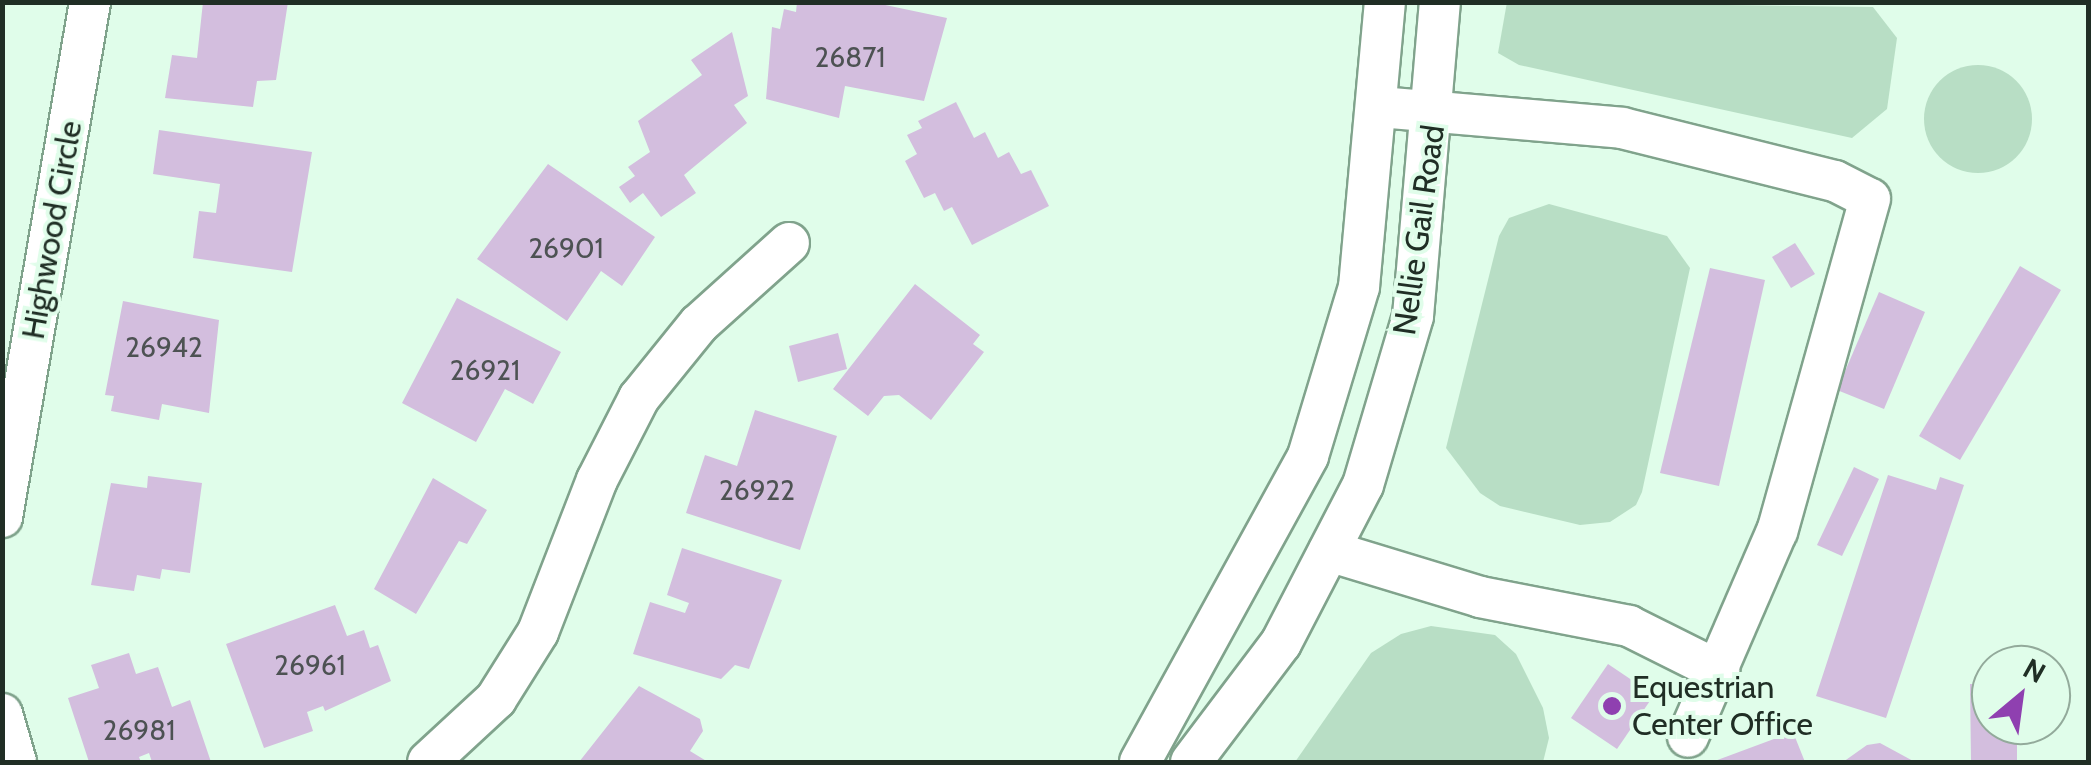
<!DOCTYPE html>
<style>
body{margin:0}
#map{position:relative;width:2091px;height:765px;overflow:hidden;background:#e0fdea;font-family:Cabin,sans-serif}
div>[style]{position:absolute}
.green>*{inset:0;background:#b8dec5}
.round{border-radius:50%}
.building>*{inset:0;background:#d3bede}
.roads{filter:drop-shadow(2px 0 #80a38c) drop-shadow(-2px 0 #80a38c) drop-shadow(0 2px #80a38c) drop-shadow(0 -2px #80a38c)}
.minor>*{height:40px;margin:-20px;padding:0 20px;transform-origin:20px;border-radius:20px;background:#fff}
.dots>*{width:28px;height:28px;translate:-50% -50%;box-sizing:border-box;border:5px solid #e0fdea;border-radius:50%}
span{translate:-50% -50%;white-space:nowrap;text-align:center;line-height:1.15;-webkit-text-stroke:8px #e0fdea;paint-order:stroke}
.number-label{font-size:28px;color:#4d5253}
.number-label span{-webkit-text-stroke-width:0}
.street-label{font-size:32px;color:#202e25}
.poi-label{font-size:32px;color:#202e25}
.left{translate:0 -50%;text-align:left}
.frame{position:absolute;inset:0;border:5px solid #202e25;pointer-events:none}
.north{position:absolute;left:1971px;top:645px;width:100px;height:100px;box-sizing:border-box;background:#e0fdea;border:2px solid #93aa9b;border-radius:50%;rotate:29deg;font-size:28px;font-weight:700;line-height:40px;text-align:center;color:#202e25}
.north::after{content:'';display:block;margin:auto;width:35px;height:45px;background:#8f40b0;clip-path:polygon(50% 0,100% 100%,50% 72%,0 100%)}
</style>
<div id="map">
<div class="green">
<i style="clip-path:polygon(1507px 2px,1873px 7px,1897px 38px,1887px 109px,1852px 138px,1519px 65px,1498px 53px)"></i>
<i class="round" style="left:1924px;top:65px;width:108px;height:108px"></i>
<i style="clip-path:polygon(1549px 204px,1667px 236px,1690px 268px,1642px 492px,1636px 505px,1610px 522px,1580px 525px,1500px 506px,1480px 493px,1446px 448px,1499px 236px,1509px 218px)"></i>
<i style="clip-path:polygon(1431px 626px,1495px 635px,1516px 654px,1543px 708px,1549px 738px,1543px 762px,1295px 762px,1371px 653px,1401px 634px)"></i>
</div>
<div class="building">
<i style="clip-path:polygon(203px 2px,288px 2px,276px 80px,257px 81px,253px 107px,165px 98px,172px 55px,197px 58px)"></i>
<i style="clip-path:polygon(797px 2px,871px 2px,947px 18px,924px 101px,845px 86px,839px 118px,766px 99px,772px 27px,780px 29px,784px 9px,796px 12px)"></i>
<i style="clip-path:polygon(732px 32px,748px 96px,734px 105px,747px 123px,684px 175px,696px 193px,661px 217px,643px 193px,630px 203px,619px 187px,635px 176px,628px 167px,650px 152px,638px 121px,702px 75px,691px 60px)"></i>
<i style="clip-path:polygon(956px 102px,974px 138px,985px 132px,998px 158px,1009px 152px,1021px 174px,1031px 170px,1049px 206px,972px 245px,952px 207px,944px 211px,935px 193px,924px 198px,905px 161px,917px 154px,907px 135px,922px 128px,918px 121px)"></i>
<i style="clip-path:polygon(159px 130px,312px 152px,292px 272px,193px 258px,199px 211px,216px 213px,220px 184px,153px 174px)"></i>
<i style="clip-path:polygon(548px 164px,655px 237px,622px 286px,601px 271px,567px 321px,477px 259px)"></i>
<i style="clip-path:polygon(1795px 243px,1815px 274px,1791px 288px,1772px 257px)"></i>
<i style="clip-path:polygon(2020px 266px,2061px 290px,1960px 460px,1919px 436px)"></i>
<i style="clip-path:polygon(1710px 268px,1765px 280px,1719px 486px,1660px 473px)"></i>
<i style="clip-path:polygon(915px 284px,980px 335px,973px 344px,984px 352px,931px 420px,899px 395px,884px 396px,868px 416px,833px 389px)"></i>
<i style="clip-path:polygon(1879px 292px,1925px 312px,1884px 409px,1837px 390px)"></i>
<i style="clip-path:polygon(457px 298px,561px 352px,533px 404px,505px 389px,476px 442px,402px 403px)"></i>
<i style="clip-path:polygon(123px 301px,219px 320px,209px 413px,162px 404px,159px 420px,111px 411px,114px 396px,105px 395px)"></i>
<i style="clip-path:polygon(838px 333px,847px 369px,798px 382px,789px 346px)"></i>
<i style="clip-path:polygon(755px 410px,837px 436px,800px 550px,686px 513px,705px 455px,737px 466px)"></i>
<i style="clip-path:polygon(1854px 467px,1879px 479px,1842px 556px,1817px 545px)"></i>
<i style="clip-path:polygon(1888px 475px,1936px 490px,1940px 477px,1964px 485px,1886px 718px,1816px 696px)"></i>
<i style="clip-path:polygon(148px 476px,202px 483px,190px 573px,162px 569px,160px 579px,137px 575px,134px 591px,91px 585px,111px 483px,147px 488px)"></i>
<i style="clip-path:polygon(433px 478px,487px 510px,467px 544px,459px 541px,416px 614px,374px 589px)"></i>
<i style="clip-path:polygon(682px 548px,782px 580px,749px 669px,735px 665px,721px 679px,633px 654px,650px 602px,685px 613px,689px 603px,667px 595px)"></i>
<i style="clip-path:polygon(335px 605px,347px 636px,364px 630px,370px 648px,378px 645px,391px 681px,325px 711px,323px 706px,307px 712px,313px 731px,264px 748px,226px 644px)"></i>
<i style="clip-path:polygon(129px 653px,136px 674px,158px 667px,172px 707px,190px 700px,211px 762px,152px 762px,149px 753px,139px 757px,141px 762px,89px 762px,68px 698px,99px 688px,91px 665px)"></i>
<i style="clip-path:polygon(1608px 664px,1654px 695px,1617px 749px,1571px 718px)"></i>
<i style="clip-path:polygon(1970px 684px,1991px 684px,1991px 725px,2017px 725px,2017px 762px,1971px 762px)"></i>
<i style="clip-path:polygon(639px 686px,700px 719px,703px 731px,690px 751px,708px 762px,579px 762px)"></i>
<i style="clip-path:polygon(1793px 732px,1805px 762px,1712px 762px)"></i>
<i style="clip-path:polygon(1880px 743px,1915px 762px,1843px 762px,1867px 745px)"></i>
</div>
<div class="roads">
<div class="minor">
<i style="left:1379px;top:107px;width:244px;rotate:4.9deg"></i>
<i style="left:1622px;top:128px;width:219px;rotate:14deg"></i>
<i style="left:1835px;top:181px;width:39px;rotate:27deg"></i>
<i style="left:1870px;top:199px;width:345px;rotate:105.6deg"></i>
<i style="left:1777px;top:531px;width:224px;rotate:113.4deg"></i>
<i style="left:2px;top:517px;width:522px;rotate:-80.3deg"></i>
<i style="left:1329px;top:551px;width:158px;rotate:16.9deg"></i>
<i style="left:1480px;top:597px;width:152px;rotate:11deg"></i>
<i style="left:1629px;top:626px;width:101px;rotate:26.6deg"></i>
<i style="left:2px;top:714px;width:50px;rotate:73.7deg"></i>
<i style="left:428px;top:762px;width:93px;rotate:-42.8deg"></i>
<i style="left:496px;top:699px;width:79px;rotate:-57.9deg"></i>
<i style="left:538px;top:632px;width:163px;rotate:-68.8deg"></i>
<i style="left:597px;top:480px;width:92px;rotate:-62.9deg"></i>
<i style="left:639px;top:398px;width:95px;rotate:-51deg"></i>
<i style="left:699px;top:324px;width:121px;rotate:-42deg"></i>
<i style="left:1140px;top:762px;width:349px;rotate:-61.2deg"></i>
<i style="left:1308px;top:456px;width:177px;rotate:-73.2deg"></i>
<i style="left:1359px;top:287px;width:286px;rotate:-84.8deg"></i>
<i style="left:1191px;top:762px;width:149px;rotate:-52.9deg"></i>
<i style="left:1281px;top:643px;width:178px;rotate:-62.6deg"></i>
<i style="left:1363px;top:485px;width:176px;rotate:-73.5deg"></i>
<i style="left:1413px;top:316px;width:315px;rotate:-85.1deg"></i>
</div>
</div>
<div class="dots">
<i style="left:1612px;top:706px;background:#8f40b0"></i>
</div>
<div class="number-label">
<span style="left:850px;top:57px">26871</span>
<span style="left:566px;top:248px">26901</span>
<span style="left:164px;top:347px">26942</span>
<span style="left:485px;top:370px">26921</span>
<span style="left:757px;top:490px">26922</span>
<span style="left:310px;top:665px">26961</span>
<span style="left:139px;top:730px">26981</span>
</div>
<div class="street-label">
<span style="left:52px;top:230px;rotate:-80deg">Highwood Circle</span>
<span style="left:1419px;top:230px;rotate:-82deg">Nellie Gail Road</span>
</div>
<div class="poi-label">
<span class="left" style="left:1632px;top:706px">Equestrian<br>Center Office</span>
</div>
<div class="frame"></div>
<div class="north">N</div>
</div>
